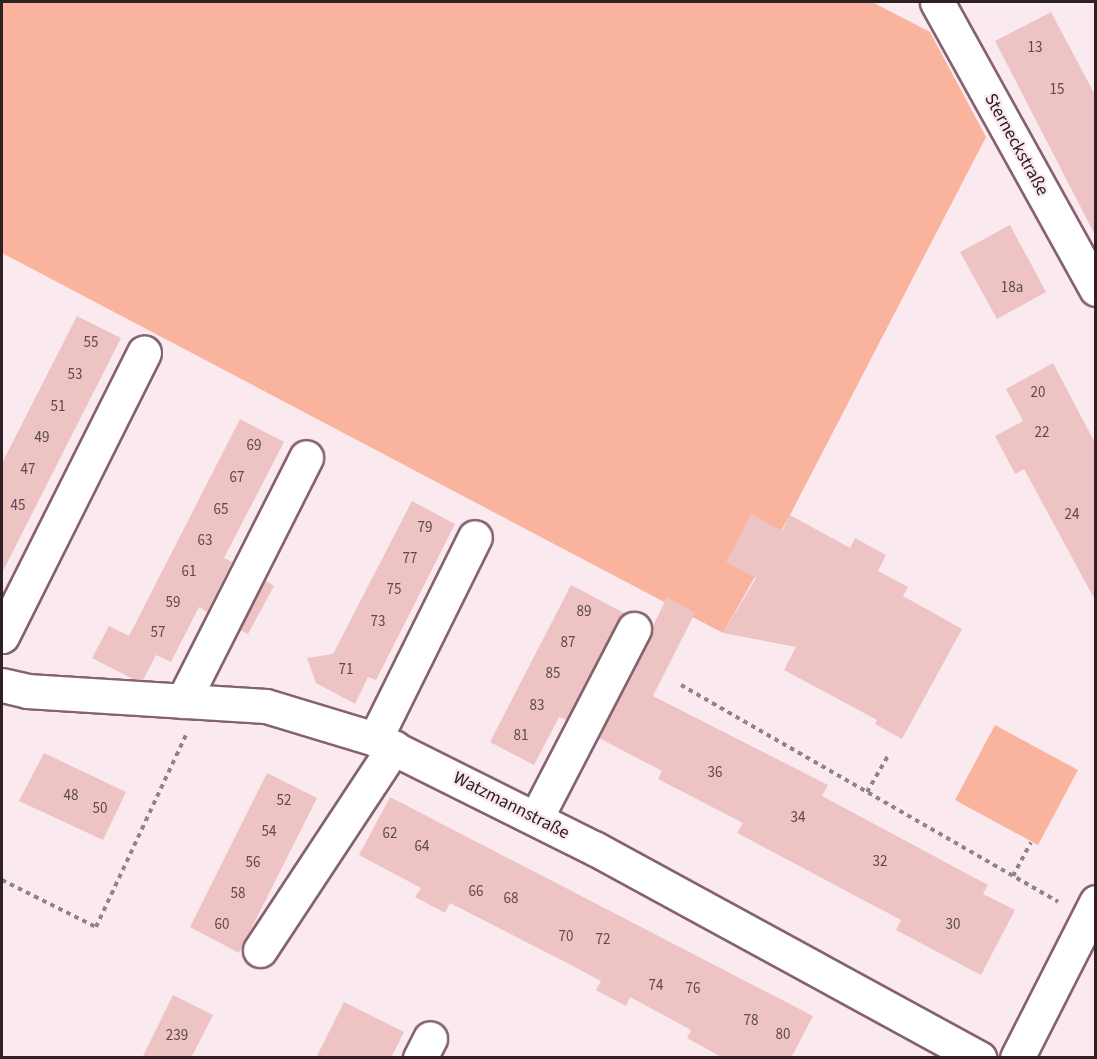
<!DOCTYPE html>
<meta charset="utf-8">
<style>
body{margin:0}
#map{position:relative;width:1097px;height:1059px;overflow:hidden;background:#faeaf0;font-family:"Source Sans 3",sans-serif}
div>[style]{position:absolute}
.green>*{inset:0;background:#fab39c}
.building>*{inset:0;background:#edc3c4}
.path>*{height:4px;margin-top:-2px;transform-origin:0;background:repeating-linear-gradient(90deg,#918287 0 4.5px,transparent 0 9px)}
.roads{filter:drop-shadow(2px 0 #856270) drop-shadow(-2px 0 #856270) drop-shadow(0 2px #856270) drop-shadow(0 -2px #856270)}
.minor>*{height:33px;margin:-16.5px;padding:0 16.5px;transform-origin:16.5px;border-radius:16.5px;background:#fff}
span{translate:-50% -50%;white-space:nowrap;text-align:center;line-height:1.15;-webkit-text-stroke:4.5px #faeaf0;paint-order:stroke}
.number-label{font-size:15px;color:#5e494d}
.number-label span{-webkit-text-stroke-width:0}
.street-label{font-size:18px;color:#2e2025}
.frame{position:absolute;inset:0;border:3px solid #2e2025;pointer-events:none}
</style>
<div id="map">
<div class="green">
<i style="clip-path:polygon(2px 2px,872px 2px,930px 32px,986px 137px,790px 515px,723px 633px,2px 253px)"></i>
<i style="clip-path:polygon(995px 725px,1078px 770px,1038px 845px,955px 800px)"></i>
</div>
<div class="building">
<i style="clip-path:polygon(1051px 12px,1095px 95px,1095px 235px,995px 41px)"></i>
<i style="clip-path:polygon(1010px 225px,1046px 292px,997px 319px,960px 252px)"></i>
<i style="clip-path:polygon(77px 316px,121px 338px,2px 573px,2px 463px)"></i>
<i style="clip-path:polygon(1053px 363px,1095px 443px,1095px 600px,1024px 469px,1015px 474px,995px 436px,1023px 421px,1006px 389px)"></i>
<i style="clip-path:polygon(240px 419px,284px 442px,224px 558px,232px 562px,207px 612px,199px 607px,171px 662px,156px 655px,143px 680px,133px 679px,92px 658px,109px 626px,129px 636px)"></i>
<i style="clip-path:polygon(412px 501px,455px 524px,376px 680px,368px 677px,355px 704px,316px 683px,307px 658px,333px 654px)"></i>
<i style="clip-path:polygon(751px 514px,782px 531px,790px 515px,850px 548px,855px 538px,886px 555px,878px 571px,908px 587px,903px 596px,962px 629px,902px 739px,875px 724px,877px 720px,784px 670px,796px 647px,723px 633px,756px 578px,726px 562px)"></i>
<i style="clip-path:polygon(265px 580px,274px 586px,248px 634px,240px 630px)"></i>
<i style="clip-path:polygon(571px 585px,624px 613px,566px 720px,559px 717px,534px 765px,490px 742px)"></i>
<i style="clip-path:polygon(667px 597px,695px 613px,653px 696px,828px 785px,822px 796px,988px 885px,983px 894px,1015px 910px,981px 975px,896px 930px,901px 920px,737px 833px,743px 823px,658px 779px,662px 771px,599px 738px)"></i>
<i style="clip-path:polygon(44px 753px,126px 792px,103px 840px,19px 801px)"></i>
<i style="clip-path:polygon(267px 773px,317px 798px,239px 953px,190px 927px)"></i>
<i style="clip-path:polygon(390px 797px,813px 1016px,791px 1058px,723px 1058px,687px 1038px,691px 1030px,630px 997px,626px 1006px,596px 990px,601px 981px,571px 965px,450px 903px,445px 913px,415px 897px,421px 888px,359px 855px)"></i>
<i style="clip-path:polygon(173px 995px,213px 1015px,191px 1058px,142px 1058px)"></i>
<i style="clip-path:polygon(344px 1002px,404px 1032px,391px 1058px,316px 1058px)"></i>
</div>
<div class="path">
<i style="left:681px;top:685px;width:435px;rotate:29.9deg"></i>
<i style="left:867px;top:792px;width:44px;rotate:-59.9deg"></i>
<i style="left:1013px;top:876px;width:38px;rotate:-62deg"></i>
<i style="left:2px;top:880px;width:105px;rotate:26.6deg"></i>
<i style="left:96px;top:927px;width:212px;rotate:-64.9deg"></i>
</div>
<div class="roads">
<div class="minor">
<i style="left:937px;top:2px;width:328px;rotate:61deg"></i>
<i style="left:2px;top:636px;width:317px;rotate:-63.4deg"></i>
<i style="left:2px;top:685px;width:26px;rotate:13deg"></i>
<i style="left:27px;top:691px;width:239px;rotate:3.6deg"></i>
<i style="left:266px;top:706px;width:114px;rotate:16.8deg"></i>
<i style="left:375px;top:739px;width:245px;rotate:26.5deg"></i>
<i style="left:594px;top:848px;width:439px;rotate:28.6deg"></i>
<i style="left:183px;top:701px;width:273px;rotate:-63.2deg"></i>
<i style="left:375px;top:739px;width:225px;rotate:-63.7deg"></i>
<i style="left:536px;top:818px;width:213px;rotate:-62.6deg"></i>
<i style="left:260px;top:950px;width:243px;rotate:-56.6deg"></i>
<i style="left:420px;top:1058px;width:22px;rotate:-63deg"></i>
<i style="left:1017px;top:1058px;width:175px;rotate:-63.1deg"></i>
</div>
</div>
<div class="number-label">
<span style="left:1035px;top:48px">13</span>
<span style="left:1057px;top:90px">15</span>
<span style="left:1012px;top:288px">18a</span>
<span style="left:91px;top:343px">55</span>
<span style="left:75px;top:375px">53</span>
<span style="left:1038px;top:393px">20</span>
<span style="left:58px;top:407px">51</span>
<span style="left:1042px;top:433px">22</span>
<span style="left:42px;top:438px">49</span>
<span style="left:254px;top:446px">69</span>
<span style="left:28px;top:470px">47</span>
<span style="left:237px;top:478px">67</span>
<span style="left:18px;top:506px">45</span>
<span style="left:221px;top:510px">65</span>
<span style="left:1072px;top:515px">24</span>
<span style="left:425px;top:528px">79</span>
<span style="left:205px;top:541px">63</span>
<span style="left:410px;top:559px">77</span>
<span style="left:189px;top:572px">61</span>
<span style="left:394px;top:590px">75</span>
<span style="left:173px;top:603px">59</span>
<span style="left:584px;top:612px">89</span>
<span style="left:378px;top:622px">73</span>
<span style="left:158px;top:633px">57</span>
<span style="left:568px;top:643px">87</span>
<span style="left:346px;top:670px">71</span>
<span style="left:553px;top:674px">85</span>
<span style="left:537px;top:706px">83</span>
<span style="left:521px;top:736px">81</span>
<span style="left:715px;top:773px">36</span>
<span style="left:71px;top:796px">48</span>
<span style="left:284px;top:801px">52</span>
<span style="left:100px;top:809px">50</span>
<span style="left:798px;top:818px">34</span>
<span style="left:269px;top:832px">54</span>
<span style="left:390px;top:834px">62</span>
<span style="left:422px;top:847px">64</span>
<span style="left:880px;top:862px">32</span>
<span style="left:253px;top:863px">56</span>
<span style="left:476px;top:892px">66</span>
<span style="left:238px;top:894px">58</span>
<span style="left:511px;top:899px">68</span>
<span style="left:222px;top:925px">60</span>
<span style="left:953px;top:925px">30</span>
<span style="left:566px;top:937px">70</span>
<span style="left:603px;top:940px">72</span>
<span style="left:656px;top:986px">74</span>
<span style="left:693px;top:989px">76</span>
<span style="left:751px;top:1021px">78</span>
<span style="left:783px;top:1035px">80</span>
<span style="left:177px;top:1036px">239</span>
</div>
<div class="street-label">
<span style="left:1016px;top:145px;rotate:61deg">Sterneckstraße</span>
<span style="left:511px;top:806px;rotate:27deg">Watzmannstraße</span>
</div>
<div class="frame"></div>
</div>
